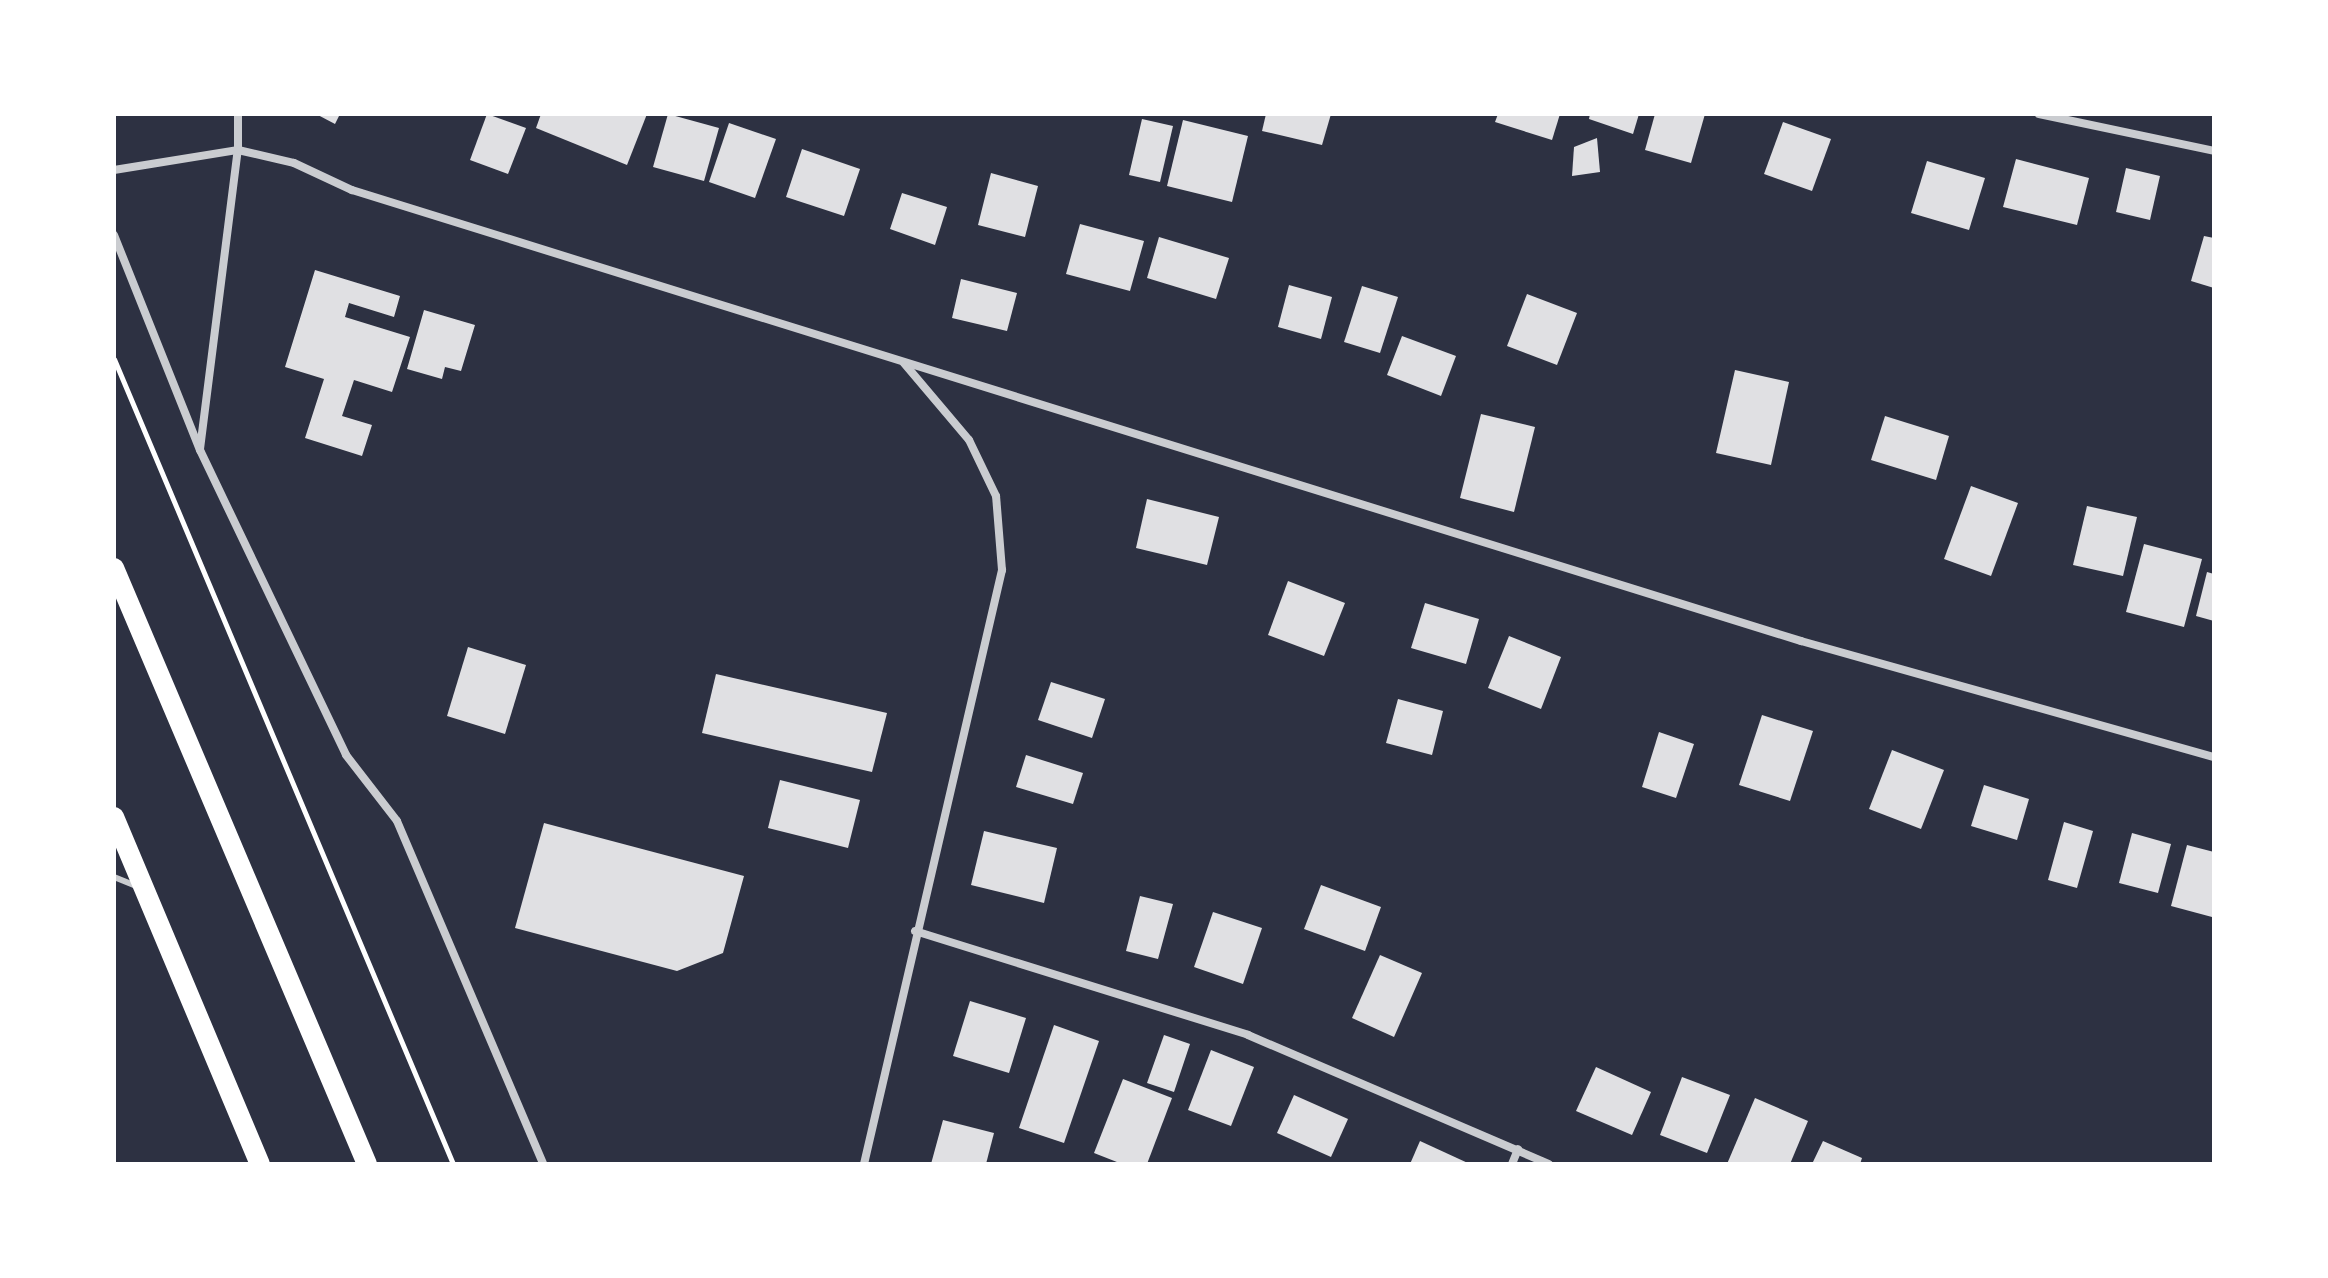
<!DOCTYPE html>
<style>
body{margin:0}
#map{position:relative;width:2328px;height:1278px;overflow:hidden;background:#2d3142;font-family:"Nunito Sans",sans-serif}
div>[style]{position:absolute}
.building>*{inset:0;background:#e0e0e3}
.path>*{height:5px;margin:-2.5px;padding:0 2.5px;transform-origin:2.5px;border-radius:2.5px;background:#fff}
.service>*{height:6px;margin:-3px;padding:0 3px;transform-origin:3px;border-radius:3px;background:#caccd0}
.minor>*{height:8px;margin:-4px;padding:0 4px;transform-origin:4px;border-radius:4px;background:#caccd0}
.primary>*{height:20px;margin:-10px;padding:0 10px;transform-origin:10px;border-radius:10px;background:#fff}
span{translate:-50% -50%;white-space:nowrap;text-align:center;line-height:1.15;-webkit-text-stroke:8px #fff;paint-order:stroke}
.frame{position:absolute;inset:0;border:116px solid #fff;pointer-events:none}
</style>
<div id="map">
<div class="building">
<i style="clip-path:polygon(316px 114px,340px 114px,335px 124px)"></i>
<i style="clip-path:polygon(487px 114px,526px 128px,508px 174px,470px 160px)"></i>
<i style="clip-path:polygon(541px 114px,647px 114px,627px 165px,536px 128px)"></i>
<i style="clip-path:polygon(668px 114px,719px 128px,704px 181px,653px 167px)"></i>
<i style="clip-path:polygon(1266px 114px,1331px 114px,1322px 145px,1262px 131px)"></i>
<i style="clip-path:polygon(1498px 114px,1560px 114px,1552px 140px,1495px 122px)"></i>
<i style="clip-path:polygon(1590px 114px,1639px 114px,1633px 134px,1589px 119px)"></i>
<i style="clip-path:polygon(1655px 114px,1705px 114px,1691px 163px,1645px 150px)"></i>
<i style="clip-path:polygon(1142px 119px,1173px 126px,1160px 182px,1129px 175px)"></i>
<i style="clip-path:polygon(1183px 120px,1248px 136px,1232px 202px,1167px 186px)"></i>
<i style="clip-path:polygon(1783px 122px,1831px 139px,1812px 191px,1764px 174px)"></i>
<i style="clip-path:polygon(729px 123px,776px 139px,755px 198px,709px 182px)"></i>
<i style="clip-path:polygon(1597px 138px,1600px 172px,1572px 176px,1574px 147px)"></i>
<i style="clip-path:polygon(802px 149px,860px 169px,844px 216px,786px 197px)"></i>
<i style="clip-path:polygon(2016px 159px,2089px 178px,2077px 225px,2003px 207px)"></i>
<i style="clip-path:polygon(1927px 161px,1985px 178px,1969px 230px,1911px 213px)"></i>
<i style="clip-path:polygon(2126px 168px,2160px 176px,2150px 220px,2116px 212px)"></i>
<i style="clip-path:polygon(991px 173px,1038px 186px,1025px 237px,978px 225px)"></i>
<i style="clip-path:polygon(902px 193px,947px 207px,935px 245px,890px 229px)"></i>
<i style="clip-path:polygon(1080px 224px,1144px 241px,1130px 291px,1066px 274px)"></i>
<i style="clip-path:polygon(2204px 236px,2214px 238px,2214px 288px,2191px 281px)"></i>
<i style="clip-path:polygon(1159px 237px,1229px 258px,1216px 299px,1147px 278px)"></i>
<i style="clip-path:polygon(315px 270px,400px 296px,394px 317px,349px 303px,345px 317px,410px 337px,392px 392px,354px 380px,342px 416px,372px 425px,362px 456px,305px 438px,324px 379px,285px 367px)"></i>
<i style="clip-path:polygon(961px 279px,1017px 293px,1007px 331px,952px 318px)"></i>
<i style="clip-path:polygon(1289px 285px,1332px 297px,1321px 339px,1278px 327px)"></i>
<i style="clip-path:polygon(1362px 286px,1398px 297px,1380px 353px,1344px 342px)"></i>
<i style="clip-path:polygon(1527px 294px,1577px 313px,1557px 365px,1507px 346px)"></i>
<i style="clip-path:polygon(424px 310px,475px 325px,461px 371px,445px 367px,442px 379px,407px 369px)"></i>
<i style="clip-path:polygon(1402px 336px,1456px 356px,1441px 396px,1387px 375px)"></i>
<i style="clip-path:polygon(1735px 370px,1789px 382px,1771px 465px,1716px 453px)"></i>
<i style="clip-path:polygon(1481px 414px,1535px 427px,1514px 512px,1460px 498px)"></i>
<i style="clip-path:polygon(1885px 416px,1949px 436px,1936px 480px,1871px 460px)"></i>
<i style="clip-path:polygon(1971px 486px,2018px 503px,1991px 576px,1944px 559px)"></i>
<i style="clip-path:polygon(1147px 499px,1219px 517px,1207px 565px,1136px 548px)"></i>
<i style="clip-path:polygon(2087px 506px,2137px 517px,2123px 576px,2073px 565px)"></i>
<i style="clip-path:polygon(2144px 544px,2202px 559px,2184px 627px,2126px 612px)"></i>
<i style="clip-path:polygon(2207px 572px,2214px 574px,2214px 621px,2196px 616px)"></i>
<i style="clip-path:polygon(1288px 581px,1345px 603px,1324px 656px,1268px 635px)"></i>
<i style="clip-path:polygon(1425px 603px,1479px 619px,1466px 664px,1411px 648px)"></i>
<i style="clip-path:polygon(1509px 636px,1561px 657px,1541px 709px,1488px 688px)"></i>
<i style="clip-path:polygon(468px 647px,526px 665px,505px 734px,447px 716px)"></i>
<i style="clip-path:polygon(716px 674px,887px 713px,872px 772px,702px 733px)"></i>
<i style="clip-path:polygon(1051px 682px,1105px 699px,1092px 738px,1038px 720px)"></i>
<i style="clip-path:polygon(1398px 699px,1443px 711px,1432px 755px,1386px 743px)"></i>
<i style="clip-path:polygon(1762px 715px,1813px 731px,1790px 801px,1739px 785px)"></i>
<i style="clip-path:polygon(1659px 732px,1694px 744px,1676px 798px,1642px 787px)"></i>
<i style="clip-path:polygon(1892px 750px,1944px 770px,1921px 829px,1869px 809px)"></i>
<i style="clip-path:polygon(1026px 755px,1083px 773px,1073px 804px,1016px 787px)"></i>
<i style="clip-path:polygon(780px 780px,860px 800px,848px 848px,768px 828px)"></i>
<i style="clip-path:polygon(1984px 785px,2029px 799px,2017px 840px,1971px 826px)"></i>
<i style="clip-path:polygon(2064px 822px,2093px 831px,2077px 888px,2048px 880px)"></i>
<i style="clip-path:polygon(544px 823px,744px 876px,723px 953px,677px 971px,515px 928px)"></i>
<i style="clip-path:polygon(984px 831px,1057px 848px,1044px 903px,971px 885px)"></i>
<i style="clip-path:polygon(2132px 833px,2171px 844px,2158px 893px,2119px 883px)"></i>
<i style="clip-path:polygon(2187px 845px,2214px 852px,2212px 917px,2171px 906px)"></i>
<i style="clip-path:polygon(1321px 885px,1381px 907px,1365px 951px,1304px 929px)"></i>
<i style="clip-path:polygon(1140px 896px,1173px 904px,1158px 959px,1126px 951px)"></i>
<i style="clip-path:polygon(1213px 912px,1262px 928px,1243px 984px,1194px 967px)"></i>
<i style="clip-path:polygon(1380px 955px,1422px 973px,1394px 1037px,1352px 1018px)"></i>
<i style="clip-path:polygon(970px 1001px,1026px 1018px,1009px 1073px,953px 1056px)"></i>
<i style="clip-path:polygon(1054px 1025px,1099px 1041px,1064px 1143px,1019px 1128px)"></i>
<i style="clip-path:polygon(1164px 1035px,1190px 1044px,1174px 1092px,1147px 1083px)"></i>
<i style="clip-path:polygon(1211px 1050px,1254px 1067px,1231px 1126px,1188px 1110px)"></i>
<i style="clip-path:polygon(1596px 1067px,1651px 1092px,1632px 1135px,1576px 1111px)"></i>
<i style="clip-path:polygon(1682px 1077px,1730px 1095px,1707px 1153px,1660px 1135px)"></i>
<i style="clip-path:polygon(1123px 1079px,1172px 1098px,1147px 1164px,1122px 1164px,1094px 1153px)"></i>
<i style="clip-path:polygon(1294px 1095px,1348px 1119px,1331px 1157px,1277px 1133px)"></i>
<i style="clip-path:polygon(1755px 1098px,1808px 1121px,1790px 1164px,1727px 1164px)"></i>
<i style="clip-path:polygon(943px 1120px,994px 1133px,986px 1164px,931px 1164px)"></i>
<i style="clip-path:polygon(1420px 1141px,1470px 1164px,1410px 1164px)"></i>
<i style="clip-path:polygon(1823px 1141px,1862px 1158px,1860px 1164px,1812px 1164px)"></i>
</div>
<div class="path">
<i style="left:114px;top:359px;width:873px;rotate:67.16deg"></i>
</div>
<div class="service">
<i style="left:114px;top:877px;width:24px;rotate:22deg"></i>
</div>
<div class="minor">
<i style="left:2039px;top:114px;width:179px;rotate:11.9deg"></i>
<i style="left:114px;top:170px;width:126px;rotate:-9.2deg"></i>
<i style="left:238px;top:150px;width:57px;rotate:13.1deg"></i>
<i style="left:294px;top:163px;width:64px;rotate:25deg"></i>
<i style="left:352px;top:190px;width:1518px;rotate:17.29deg"></i>
<i style="left:1801px;top:641px;width:429px;rotate:15.7deg"></i>
<i style="left:114px;top:235px;width:232px;rotate:68.2deg"></i>
<i style="left:200px;top:450px;width:338px;rotate:64.4deg"></i>
<i style="left:346px;top:755px;width:83px;rotate:52.3deg"></i>
<i style="left:397px;top:821px;width:373px;rotate:66.9deg"></i>
<i style="left:200px;top:449px;width:301px;rotate:-82.8deg"></i>
<i style="left:238px;top:150px;width:36px;rotate:-90deg"></i>
<i style="left:915px;top:931px;width:349px;rotate:17.3deg"></i>
<i style="left:1248px;top:1035px;width:327px;rotate:23.2deg"></i>
<i style="left:864px;top:1164px;width:610px;rotate:-76.92deg"></i>
<i style="left:1002px;top:570px;width:74px;rotate:-94.6deg"></i>
<i style="left:996px;top:496px;width:62px;rotate:-115.7deg"></i>
<i style="left:969px;top:440px;width:101px;rotate:-130.2deg"></i>
<i style="left:1512px;top:1164px;width:16px;rotate:-68deg"></i>
</div>
<div class="primary">
<i style="left:114px;top:568px;width:647px;rotate:67deg"></i>
<i style="left:114px;top:817px;width:376px;rotate:67.2deg"></i>
</div>
<div class="frame"></div>
</div>
